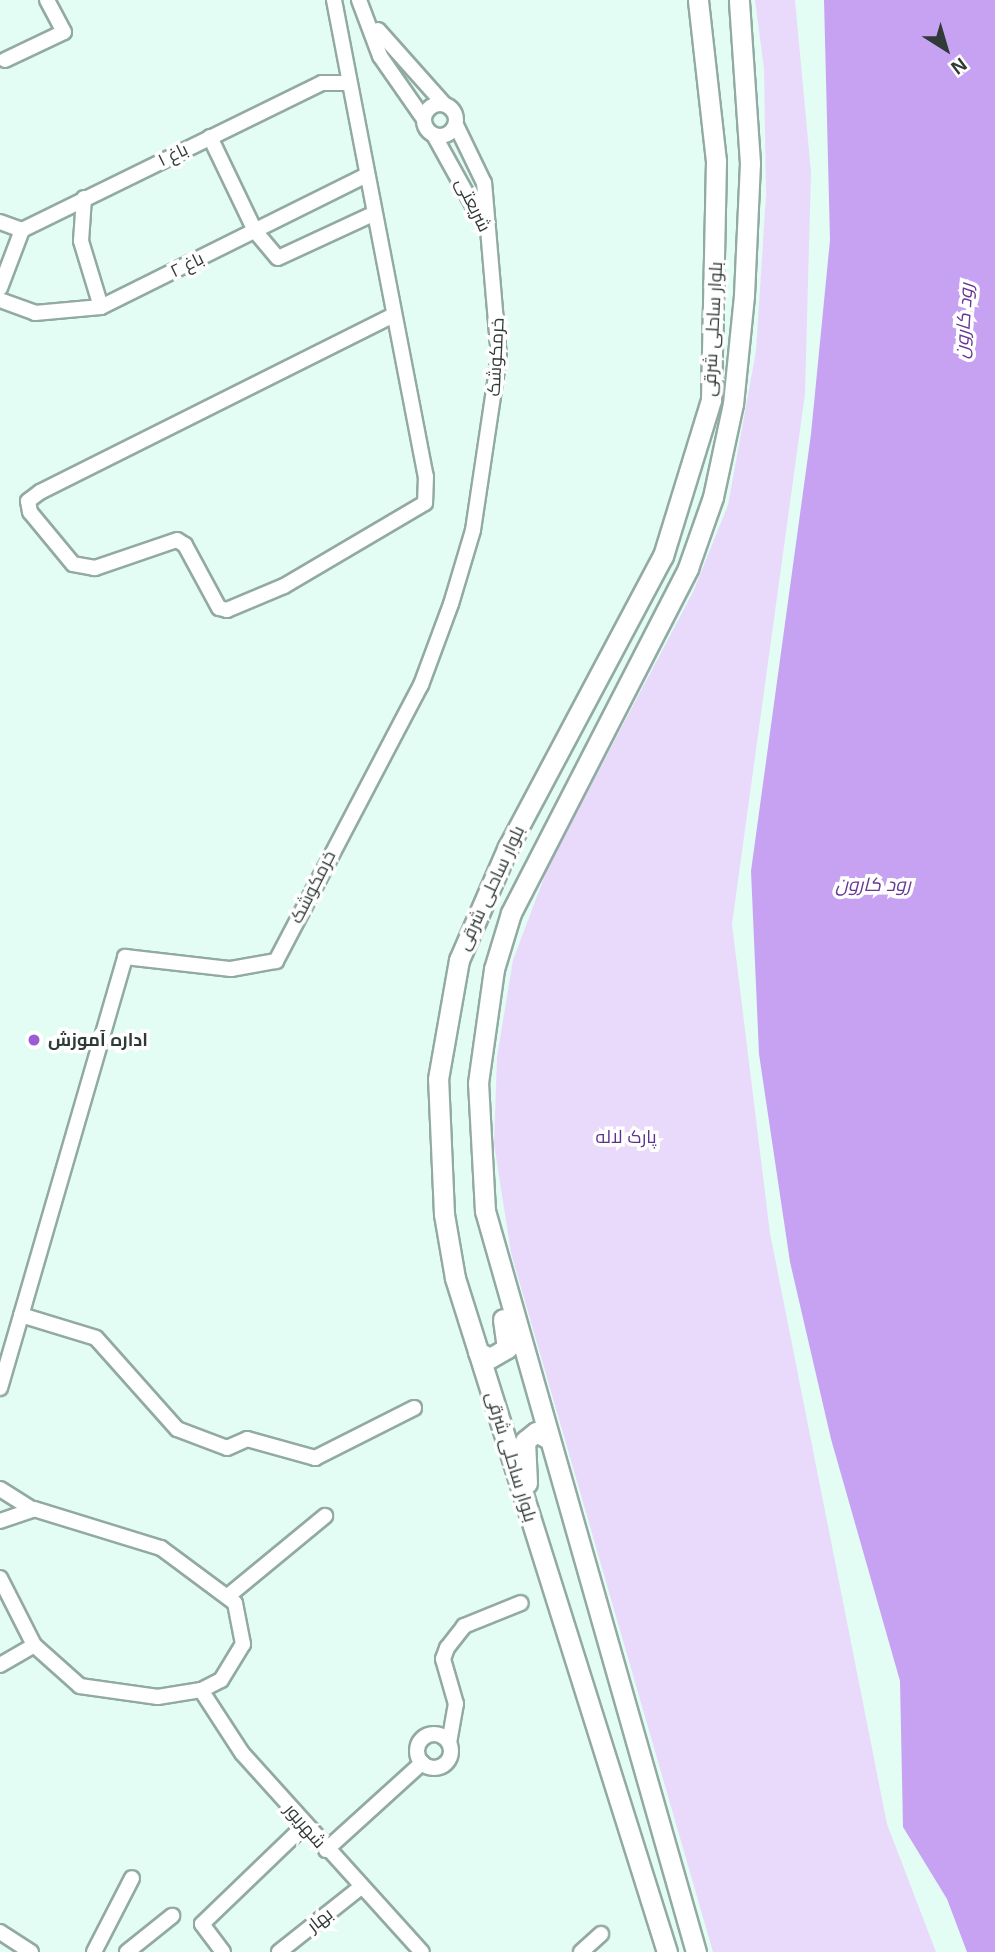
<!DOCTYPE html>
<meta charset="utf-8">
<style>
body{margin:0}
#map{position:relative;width:995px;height:1952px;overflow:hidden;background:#e3fdf5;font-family:Arial,Cairo,sans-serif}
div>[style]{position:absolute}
.green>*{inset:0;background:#e9dafb}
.water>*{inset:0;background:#c7a2f2}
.roads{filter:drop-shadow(2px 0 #92aaa3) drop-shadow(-2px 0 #92aaa3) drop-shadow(0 2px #92aaa3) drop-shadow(0 -2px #92aaa3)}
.minor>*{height:14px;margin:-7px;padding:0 7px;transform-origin:7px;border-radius:7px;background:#fff}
.minor>.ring{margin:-7px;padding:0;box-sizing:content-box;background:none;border:14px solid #fff;border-radius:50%}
.major>*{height:19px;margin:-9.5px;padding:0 9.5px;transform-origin:9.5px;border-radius:9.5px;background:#fff}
.dots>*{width:19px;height:19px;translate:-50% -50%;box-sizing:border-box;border:4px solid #fff;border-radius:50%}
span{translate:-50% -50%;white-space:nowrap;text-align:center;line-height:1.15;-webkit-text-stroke:7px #fff;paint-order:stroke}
.street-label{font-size:18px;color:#303a37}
.poi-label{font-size:18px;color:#303a37;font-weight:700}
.left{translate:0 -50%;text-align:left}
.park-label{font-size:18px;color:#5f2f8b}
.water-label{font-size:19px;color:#673793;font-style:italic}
.north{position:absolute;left:911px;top:14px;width:70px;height:70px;-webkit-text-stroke:5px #fff;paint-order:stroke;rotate:143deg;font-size:19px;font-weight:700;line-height:28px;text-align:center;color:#303a37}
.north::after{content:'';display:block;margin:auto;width:24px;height:32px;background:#303a37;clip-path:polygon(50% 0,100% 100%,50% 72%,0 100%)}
</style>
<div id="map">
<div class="green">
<i style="clip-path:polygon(755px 0,795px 0,811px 172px,805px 394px,732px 924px,770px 1233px,887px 1824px,936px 1952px,713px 1952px,511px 1253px,494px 1144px,497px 1057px,513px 960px,548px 867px,693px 592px,728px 505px,756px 351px,766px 195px,764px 69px)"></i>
</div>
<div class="water">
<i style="clip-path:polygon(824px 0,995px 0,995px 1952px,967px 1952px,947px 1899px,903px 1827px,900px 1681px,831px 1439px,790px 1262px,759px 1054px,751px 871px,811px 434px,830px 240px)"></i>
</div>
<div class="roads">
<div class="minor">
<i style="left:334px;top:0;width:485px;rotate:79.1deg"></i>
<i style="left:426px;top:476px;width:27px;rotate:92deg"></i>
<i style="left:425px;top:503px;width:164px;rotate:149.5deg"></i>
<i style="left:284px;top:586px;width:62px;rotate:157.2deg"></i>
<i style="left:227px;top:610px;width:8px;rotate:-166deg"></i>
<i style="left:219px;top:608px;width:72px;rotate:-118.4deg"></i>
<i style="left:185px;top:545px;width:9px;rotate:-148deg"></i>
<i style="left:177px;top:540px;width:87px;rotate:161.1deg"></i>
<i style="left:95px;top:568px;width:22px;rotate:-170deg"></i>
<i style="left:73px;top:564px;width:67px;rotate:-129.6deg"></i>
<i style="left:30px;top:512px;width:11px;rotate:-100deg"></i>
<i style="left:28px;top:501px;width:15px;rotate:-37deg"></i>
<i style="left:40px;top:492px;width:395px;rotate:-26.6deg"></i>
<i style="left:359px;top:0;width:60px;rotate:69.4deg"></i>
<i style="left:380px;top:56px;width:77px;rotate:55.1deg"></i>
<i style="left:378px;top:30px;width:99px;rotate:48.3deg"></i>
<i style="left:5px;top:60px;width:65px;rotate:-25.4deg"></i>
<i style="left:64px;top:32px;width:36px;rotate:-118deg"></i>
<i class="ring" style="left:424px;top:104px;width:18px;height:18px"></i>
<i style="left:434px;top:135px;width:105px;rotate:61deg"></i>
<i style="left:210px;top:137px;width:104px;rotate:64.4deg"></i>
<i style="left:255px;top:231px;width:35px;rotate:50deg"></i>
<i style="left:278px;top:258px;width:105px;rotate:-24.9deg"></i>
<i style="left:84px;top:198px;width:43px;rotate:94deg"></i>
<i style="left:81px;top:241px;width:69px;rotate:73.1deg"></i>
<i style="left:0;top:222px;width:23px;rotate:20deg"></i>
<i style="left:22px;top:230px;width:334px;rotate:-26.1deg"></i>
<i style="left:322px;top:83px;width:27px"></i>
<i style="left:0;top:288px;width:62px;rotate:-69.2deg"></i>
<i style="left:0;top:300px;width:37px;rotate:20deg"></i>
<i style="left:35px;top:313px;width:66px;rotate:-5.2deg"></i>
<i style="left:101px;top:307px;width:295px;rotate:-26.4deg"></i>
<i style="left:21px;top:1315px;width:78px;rotate:17deg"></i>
<i style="left:96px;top:1338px;width:122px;rotate:48.3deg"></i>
<i style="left:177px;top:1429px;width:53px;rotate:20.8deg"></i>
<i style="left:227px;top:1448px;width:22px;rotate:-24deg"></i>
<i style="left:247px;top:1439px;width:71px;rotate:15.6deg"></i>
<i style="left:315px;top:1458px;width:111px;rotate:-26.8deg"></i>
<i style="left:0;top:1388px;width:449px;rotate:-73.8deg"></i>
<i style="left:125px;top:957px;width:107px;rotate:6.5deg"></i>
<i style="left:231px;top:969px;width:46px;rotate:-10.1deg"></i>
<i style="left:276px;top:961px;width:312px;rotate:-62.3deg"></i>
<i style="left:421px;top:685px;width:86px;rotate:-69.7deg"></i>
<i style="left:451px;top:604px;width:77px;rotate:-73.4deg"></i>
<i style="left:473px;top:530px;width:175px;rotate:-81.5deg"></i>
<i style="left:499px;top:357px;width:175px;rotate:-94.9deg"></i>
<i style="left:484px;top:183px;width:64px;rotate:-115.8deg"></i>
<i style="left:0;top:1489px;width:36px;rotate:32deg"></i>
<i style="left:0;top:1521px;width:36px;rotate:-19deg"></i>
<i style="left:34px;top:1509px;width:133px;rotate:17.1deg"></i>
<i style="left:161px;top:1548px;width:92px;rotate:36.6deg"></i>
<i style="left:235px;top:1603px;width:42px;rotate:79deg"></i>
<i style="left:243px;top:1644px;width:42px;rotate:121.4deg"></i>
<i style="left:221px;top:1680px;width:22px;rotate:153deg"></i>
<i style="left:201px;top:1690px;width:44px;rotate:170.8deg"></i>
<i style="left:158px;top:1697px;width:79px;rotate:-172deg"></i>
<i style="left:80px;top:1686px;width:62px;rotate:-138.3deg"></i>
<i style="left:34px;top:1645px;width:75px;rotate:-116.9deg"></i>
<i style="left:228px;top:1596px;width:126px;rotate:-39.5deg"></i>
<i style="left:0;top:1665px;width:39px;rotate:-30deg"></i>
<i style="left:201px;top:1690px;width:75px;rotate:56.9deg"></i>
<i style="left:242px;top:1753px;width:268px;rotate:47.9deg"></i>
<i class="ring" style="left:417px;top:1734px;width:20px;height:20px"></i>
<i style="left:449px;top:1743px;width:40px;rotate:-80deg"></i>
<i style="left:456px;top:1704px;width:47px;rotate:-106.1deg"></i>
<i style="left:443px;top:1659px;width:12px;rotate:-70deg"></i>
<i style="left:447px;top:1648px;width:28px;rotate:-52deg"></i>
<i style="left:464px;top:1626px;width:61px;rotate:-22deg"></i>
<i style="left:326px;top:1850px;width:130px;rotate:-42.2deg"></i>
<i style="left:0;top:1932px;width:37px;rotate:33deg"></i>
<i style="left:94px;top:1952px;width:83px;rotate:-62.8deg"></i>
<i style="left:127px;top:1952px;width:58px;rotate:-38.7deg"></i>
<i style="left:223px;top:1952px;width:35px;rotate:-127deg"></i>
<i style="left:202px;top:1924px;width:143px;rotate:-43.9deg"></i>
<i style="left:279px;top:1952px;width:105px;rotate:-38.4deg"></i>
<i style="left:581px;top:1952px;width:27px;rotate:-42deg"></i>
</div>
<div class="major">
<i style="left:478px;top:1352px;width:13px;rotate:27deg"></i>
<i style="left:490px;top:1358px;width:20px;rotate:-30deg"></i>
<i style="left:507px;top:1348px;width:29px;rotate:-98deg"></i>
<i style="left:527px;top:1483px;width:42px;rotate:-92.7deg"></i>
<i style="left:525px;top:1441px;width:14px;rotate:-39deg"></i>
<i style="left:536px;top:1432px;width:15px;rotate:28deg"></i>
<i style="left:667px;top:1952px;width:707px;rotate:-107.46deg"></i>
<i style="left:455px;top:1278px;width:65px;rotate:-99.8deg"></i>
<i style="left:444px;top:1214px;width:135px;rotate:-92.5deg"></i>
<i style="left:438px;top:1079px;width:121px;rotate:-80deg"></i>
<i style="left:459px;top:960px;width:123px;rotate:-66.6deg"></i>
<i style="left:508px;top:847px;width:330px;rotate:-62deg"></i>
<i style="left:663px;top:556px;width:163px;rotate:-72.9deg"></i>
<i style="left:711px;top:400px;width:239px;rotate:-88.8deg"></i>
<i style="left:716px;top:161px;width:162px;rotate:-96.4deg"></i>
<i style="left:696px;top:1952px;width:770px;rotate:-105.89deg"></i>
<i style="left:485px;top:1211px;width:128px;rotate:-93.1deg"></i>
<i style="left:478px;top:1083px;width:115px;rotate:-82deg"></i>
<i style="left:494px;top:969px;width:59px;rotate:-73.1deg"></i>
<i style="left:511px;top:913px;width:388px;rotate:-62.8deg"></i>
<i style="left:688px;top:568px;width:75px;rotate:-70.6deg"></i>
<i style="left:713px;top:497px;width:95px;rotate:-77.9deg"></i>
<i style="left:733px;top:404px;width:110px;rotate:-84.2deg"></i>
<i style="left:744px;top:295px;width:132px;rotate:-87.4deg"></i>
<i style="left:750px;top:163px;width:163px;rotate:-93.9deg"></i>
</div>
</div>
<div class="dots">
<i style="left:34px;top:1040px;background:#9a5dd4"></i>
</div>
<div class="street-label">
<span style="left:173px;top:155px;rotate:-26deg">باغ ۱</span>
<span style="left:473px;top:205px;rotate:64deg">شریعتی</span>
<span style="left:187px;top:265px;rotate:-26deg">باغ ۲</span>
<span style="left:713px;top:329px;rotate:-87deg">بلوار ساحلی شرقی</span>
<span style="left:496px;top:357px;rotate:-87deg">خرمکوشک</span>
<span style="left:313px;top:887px;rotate:-63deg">خرمکوشک</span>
<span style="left:491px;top:888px;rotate:-65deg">بلوار ساحلی شرقی</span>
<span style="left:511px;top:1457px;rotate:73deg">بلوار ساحلی شرقی</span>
<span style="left:305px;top:1826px;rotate:49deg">شهریور</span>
<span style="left:320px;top:1920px;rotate:-38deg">بهار</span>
</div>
<div class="poi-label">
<span class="left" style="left:48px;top:1040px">اداره آموزش</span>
</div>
<div class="park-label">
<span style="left:626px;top:1137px">پارک لاله</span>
</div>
<div class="water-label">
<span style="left:964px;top:321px;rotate:-86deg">رود کارون</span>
<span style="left:873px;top:885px">رود کارون</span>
</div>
<div class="north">N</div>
</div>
